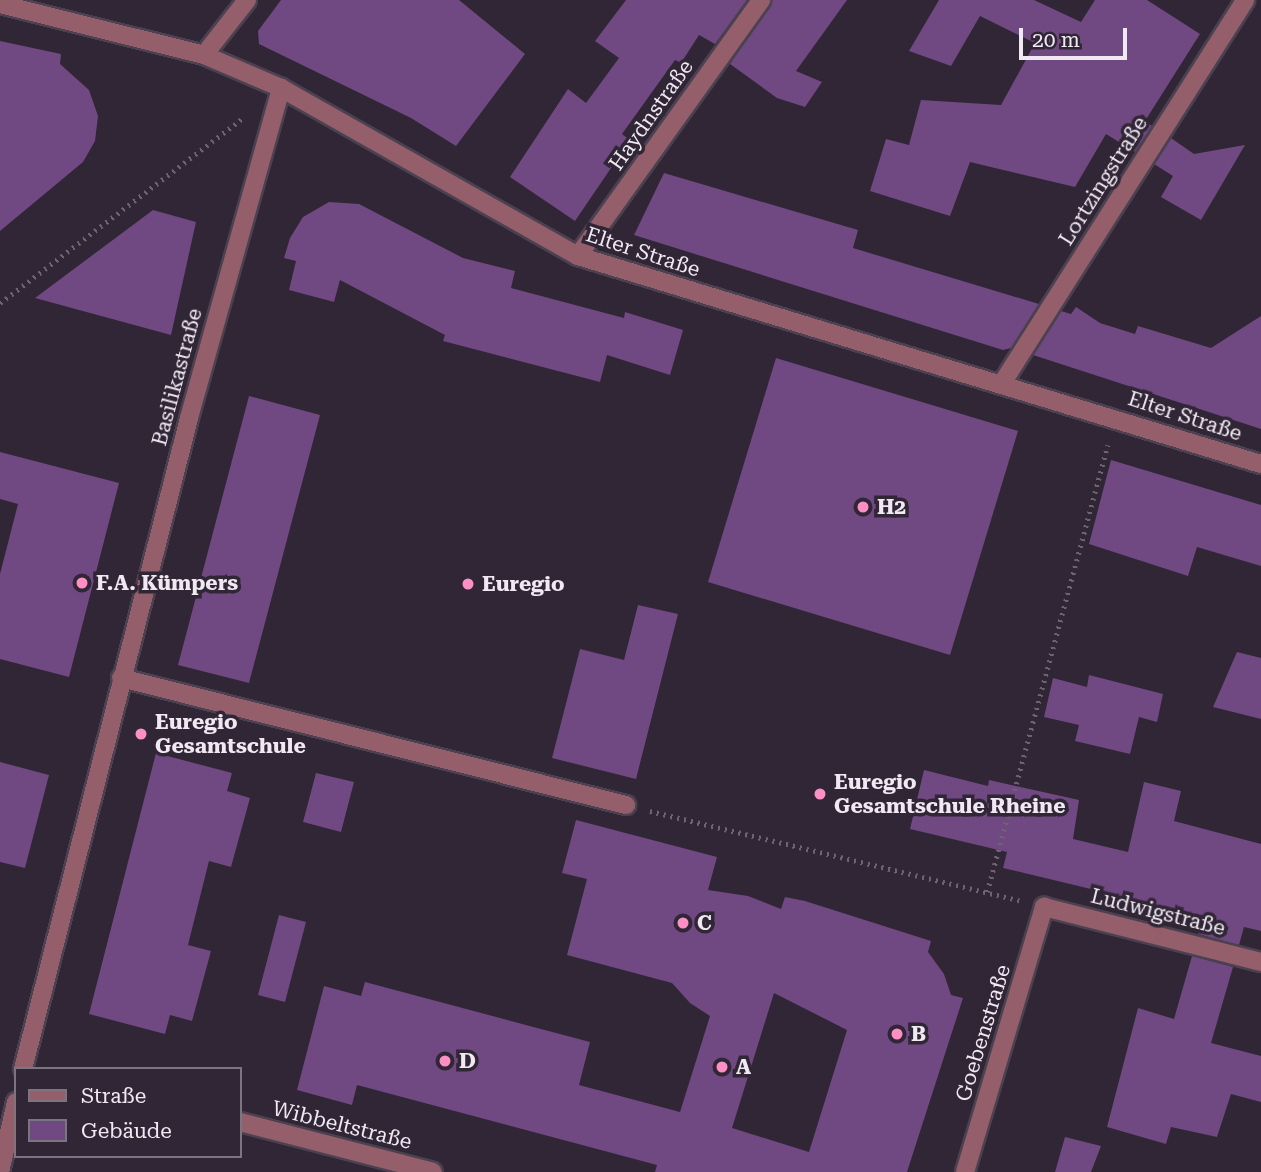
<!DOCTYPE html>
<meta charset="utf-8">
<style>
body{margin:0}
#map{position:relative;width:1261px;height:1172px;overflow:hidden;background:#302635;font-family:"Roboto Serif",serif}
div>[style]{position:absolute}
.building>*{inset:0;background:#704882}
.path>*{height:4.5px;margin-top:-2.25px;transform-origin:0;background:repeating-linear-gradient(90deg,#6d6471 0 2px,transparent 0 7px)}
.roads{filter:drop-shadow(2px 0 #4b4150) drop-shadow(-2px 0 #4b4150) drop-shadow(0 2px #4b4150) drop-shadow(0 -2px #4b4150)}
.minor>*{height:18px;margin:-9px;padding:0 9px;transform-origin:9px;border-radius:9px;background:#945e6a}
.dots>*{width:19px;height:19px;translate:-50% -50%;box-sizing:border-box;border:4px solid #302635;border-radius:50%}
span{translate:-50% -50%;white-space:nowrap;text-align:center;line-height:1.15;-webkit-text-stroke:7px #302635;paint-order:stroke}
.street-label{font-size:21px;color:#f0e9f3}
.poi-label{font-size:21px;color:#f0e9f3;font-weight:700}
.left{translate:0 -50%;text-align:left}
.legend{position:absolute;left:14px;top:1067px;width:228px;height:91px;box-sizing:border-box;background:#302635;border:2px solid #7d7481;margin:0;padding:9px 12px;list-style:none;font-size:21px;color:#f0e9f3}
.legend li{display:flex;align-items:center;gap:14px;height:35px}
.legend b{width:35px;border:2px solid #7d7481}
.scale{position:absolute;left:1019px;top:28px;width:108px;height:32px;box-sizing:border-box;border:4px solid #f0e9f3;border-top:0;padding-left:9px;font-size:21px;line-height:24px;white-space:nowrap;color:#f0e9f3;-webkit-text-stroke:5px #302635;paint-order:stroke}
</style>
<div id="map">
<div class="building">
<i style="clip-path:polygon(281px 0,459px 0,525px 54px,456px 146px,411px 118px,259px 44px,258px 31px)"></i>
<i style="clip-path:polygon(626px 0,747px 0,715px 44px,699px 35px,681px 63px,675px 60px,622px 134px,630px 140px,575px 221px,510px 177px,568px 89px,586px 103px,619px 58px,595px 41px)"></i>
<i style="clip-path:polygon(772px 0,847px 0,796px 71px,822px 82px,805px 107px,777px 98px,730px 64px)"></i>
<i style="clip-path:polygon(939px 0,1034px 0,1081px 22px,1095px 0,1147px 0,1200px 34px,1145px 121px,1152px 126px,1135px 152px,1106px 134px,1075px 187px,970px 162px,950px 216px,870px 191px,886px 139px,909px 145px,921px 100px,1001px 105px,1035px 43px,980px 16px,951px 66px,909px 51px)"></i>
<i style="clip-path:polygon(0 41px,61px 54px,60px 64px,89px 90px,98px 116px,95px 141px,83px 162px,0 231px)"></i>
<i style="clip-path:polygon(1171px 138px,1194px 154px,1245px 145px,1201px 220px,1161px 197px,1173px 176px,1154px 164px)"></i>
<i style="clip-path:polygon(664px 173px,858px 230px,853px 248px,1039px 304px,1011px 348px,1003px 350px,634px 235px)"></i>
<i style="clip-path:polygon(329px 202px,359px 204px,463px 258px,515px 271px,511px 288px,624px 318px,625px 312px,683px 330px,670px 375px,607px 355px,600px 382px,443px 341px,445px 335px,340px 280px,334px 302px,289px 290px,296px 261px,284px 258px,290px 238px,303px 217px)"></i>
<i style="clip-path:polygon(153px 210px,196px 222px,171px 335px,35px 298px)"></i>
<i style="clip-path:polygon(1076px 307px,1100px 323px,1135px 334px,1138px 326px,1211px 348px,1261px 316px,1261px 429px,1033px 355px,1061px 311px,1071px 314px)"></i>
<i style="clip-path:polygon(776px 358px,1018px 431px,950px 655px,708px 582px)"></i>
<i style="clip-path:polygon(249px 396px,320px 415px,249px 683px,178px 665px)"></i>
<i style="clip-path:polygon(0 452px,119px 483px,69px 677px,0 659px,0 574px,18px 504px,0 499px)"></i>
<i style="clip-path:polygon(1111px 460px,1261px 505px,1261px 566px,1197px 547px,1188px 576px,1089px 544px)"></i>
<i style="clip-path:polygon(638px 605px,678px 614px,636px 779px,552px 758px,580px 649px,624px 660px)"></i>
<i style="clip-path:polygon(1237px 652px,1261px 658px,1261px 719px,1213px 707px)"></i>
<i style="clip-path:polygon(1089px 675px,1163px 694px,1157px 722px,1139px 717px,1130px 754px,1075px 741px,1079px 725px,1044px 717px,1053px 678px,1087px 687px)"></i>
<i style="clip-path:polygon(156px 753px,232px 773px,227px 791px,250px 798px,231px 867px,209px 861px,188px 945px,211px 951px,192px 1021px,170px 1015px,165px 1034px,89px 1014px)"></i>
<i style="clip-path:polygon(0 762px,49px 775px,25px 868px,0 862px)"></i>
<i style="clip-path:polygon(924px 770px,988px 786px,989px 780px,1079px 800px,1073px 839px,1128px 852px,1144px 782px,1181px 791px,1174px 821px,1261px 844px,1261px 931px,1244px 927px,1239px 945px,1198px 934px,1203px 916px,1003px 868px,1007px 852px,910px 829px)"></i>
<i style="clip-path:polygon(316px 773px,354px 782px,341px 832px,303px 822px)"></i>
<i style="clip-path:polygon(evenodd,576px 820px,717px 857px,708px 890px,748px 896px,781px 909px,785px 897px,805px 901px,931px 941px,928px 952px,944px 974px,951px 995px,963px 998px,907px 1172px,655px 1172px,657px 1165px,357px 1085px,352px 1105px,297px 1090px,324px 986px,361px 996px,365px 982px,590px 1042px,579px 1085px,680px 1112px,710px 1016px,690px 1003px,672px 983px,567px 955px,587px 879px,562px 873px,576px 820px,774px 993px,847px 1030px,809px 1152px,732px 1128px,774px 993px)"></i>
<i style="clip-path:polygon(279px 915px,306px 922px,285px 1002px,258px 995px)"></i>
<i style="clip-path:polygon(1192px 956px,1233px 967px,1211px 1043px,1261px 1056px,1261px 1102px,1231px 1094px,1217px 1137px,1171px 1127px,1166px 1144px,1107px 1127px,1138px 1008px,1174px 1019px)"></i>
<i style="clip-path:polygon(1065px 1137px,1101px 1146px,1091px 1172px,1055px 1172px)"></i>
</div>
<div class="path">
<i style="left:0;top:303px;width:307px;rotate:-37.3deg"></i>
<i style="left:650px;top:811px;width:380px;rotate:13.6deg"></i>
<i style="left:987px;top:892px;width:463px;rotate:-74.9deg"></i>
</div>
<div class="roads">
<div class="minor">
<i style="left:0;top:4px;width:210px;rotate:14deg"></i>
<i style="left:204px;top:55px;width:84px;rotate:23.2deg"></i>
<i style="left:281px;top:88px;width:341px;rotate:29.5deg"></i>
<i style="left:578px;top:256px;width:714px;rotate:16.94deg"></i>
<i style="left:204px;top:55px;width:70px;rotate:-52deg"></i>
<i style="left:578px;top:256px;width:315px;rotate:-54.4deg"></i>
<i style="left:1001px;top:385px;width:456px;rotate:-57.6deg"></i>
<i style="left:121px;top:678px;width:521px;rotate:14.12deg"></i>
<i style="left:23px;top:1069px;width:672px;rotate:-75.69deg"></i>
<i style="left:189px;top:418px;width:343px;rotate:-74.4deg"></i>
<i style="left:240px;top:1122px;width:199px;rotate:14.5deg"></i>
<i style="left:0;top:1172px;width:72px;rotate:-77.1deg"></i>
<i style="left:965px;top:1172px;width:277px;rotate:-73.4deg"></i>
<i style="left:1044px;top:907px;width:224px;rotate:14.2deg"></i>
</div>
</div>
<div class="dots">
<i style="left:863px;top:507px;background:#fc8fc3"></i>
<i style="left:82px;top:583px;background:#fc8fc3"></i>
<i style="left:468px;top:584px;background:#fc8fc3"></i>
<i style="left:141px;top:734px;background:#fc8fc3"></i>
<i style="left:820px;top:794px;background:#fc8fc3"></i>
<i style="left:683px;top:923px;background:#fc8fc3"></i>
<i style="left:897px;top:1034px;background:#fc8fc3"></i>
<i style="left:445px;top:1061px;background:#fc8fc3"></i>
<i style="left:722px;top:1067px;background:#fc8fc3"></i>
</div>
<div class="street-label">
<span style="left:651px;top:115px;rotate:-55deg">Haydnstraße</span>
<span style="left:1103px;top:181px;rotate:-58deg">Lortzingstraße</span>
<span style="left:643px;top:252px;rotate:18deg">Elter Straße</span>
<span style="left:177px;top:377px;rotate:-75deg">Basilikastraße</span>
<span style="left:1185px;top:416px;rotate:18deg">Elter Straße</span>
<span style="left:1158px;top:912px;rotate:14deg">Ludwigstraße</span>
<span style="left:983px;top:1033px;rotate:-73deg">Goebenstraße</span>
<span style="left:342px;top:1125px;rotate:14deg">Wibbeltstraße</span>
</div>
<div class="poi-label">
<span class="left" style="left:877px;top:507px">H2</span>
<span class="left" style="left:96px;top:583px">F.A. Kümpers</span>
<span class="left" style="left:482px;top:584px">Euregio</span>
<span class="left" style="left:155px;top:734px">Euregio<br>Gesamtschule</span>
<span class="left" style="left:834px;top:794px">Euregio<br>Gesamtschule Rheine</span>
<span class="left" style="left:697px;top:923px">C</span>
<span class="left" style="left:911px;top:1034px">B</span>
<span class="left" style="left:459px;top:1061px">D</span>
<span class="left" style="left:736px;top:1067px">A</span>
</div>
<ul class="legend">
<li><b style="height:9px;background:#945e6a"></b>Straße</li>
<li><b style="height:19px;background:#704882"></b>Gebäude</li>
</ul>
<div class="scale">20 m</div>
</div>
